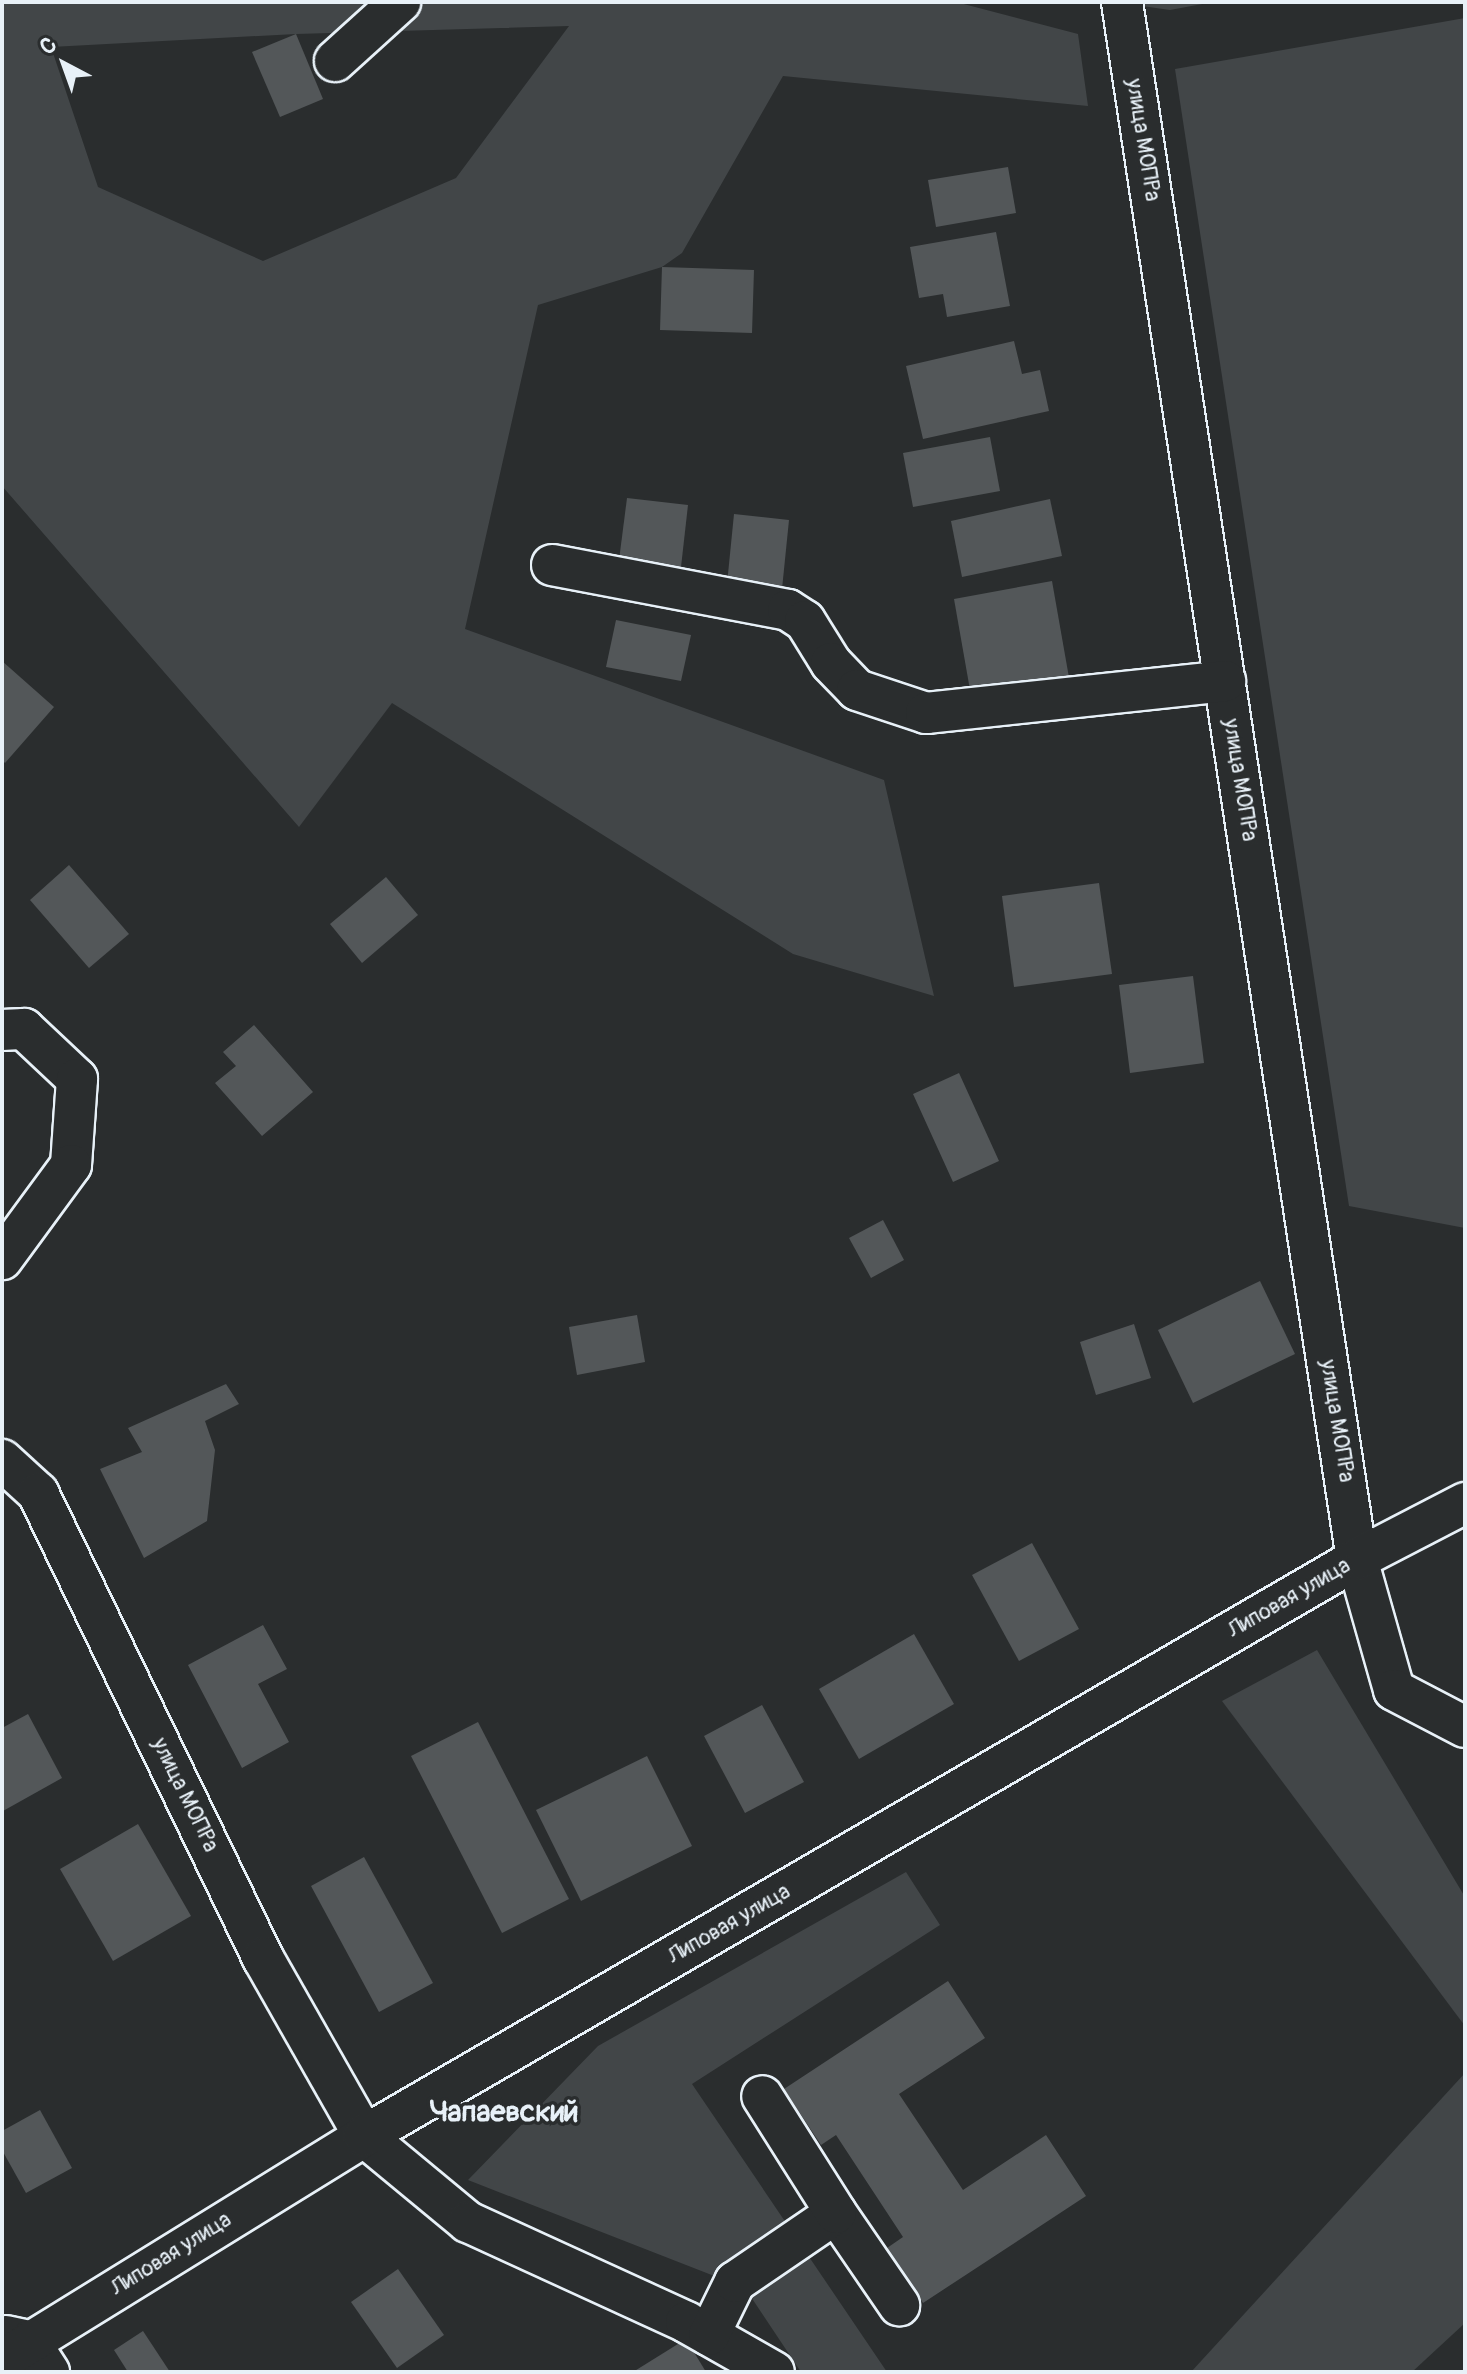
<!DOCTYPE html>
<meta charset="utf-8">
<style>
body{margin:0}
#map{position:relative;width:1467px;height:2374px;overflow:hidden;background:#2a2d2e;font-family:Pangolin,sans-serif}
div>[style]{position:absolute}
.green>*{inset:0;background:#424648}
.building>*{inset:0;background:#535759}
.roads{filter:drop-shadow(2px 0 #e8f1f8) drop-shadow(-2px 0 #e8f1f8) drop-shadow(0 2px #e8f1f8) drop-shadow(0 -2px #e8f1f8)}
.minor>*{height:40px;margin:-20px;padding:0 20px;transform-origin:20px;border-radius:20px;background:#2a2d2e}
span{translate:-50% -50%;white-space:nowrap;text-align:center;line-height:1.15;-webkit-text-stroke:7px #2a2d2e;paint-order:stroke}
.street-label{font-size:22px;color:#e8f1f8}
.district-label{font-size:30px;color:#e8f1f8;font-weight:700}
.frame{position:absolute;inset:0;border:4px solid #e8f1f8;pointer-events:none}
.north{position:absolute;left:24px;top:24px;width:80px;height:80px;-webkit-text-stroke:6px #2a2d2e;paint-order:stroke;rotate:319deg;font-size:22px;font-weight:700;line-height:32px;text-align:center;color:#e8f1f8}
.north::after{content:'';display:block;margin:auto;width:28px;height:36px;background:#e8f1f8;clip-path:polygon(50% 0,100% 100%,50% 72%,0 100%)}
</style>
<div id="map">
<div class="green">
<i style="clip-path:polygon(evenodd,2px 2px,956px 2px,1078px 34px,1088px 106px,783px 76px,682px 253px,662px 267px,538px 305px,465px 629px,884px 780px,934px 996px,793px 954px,392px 703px,299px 827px,2px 486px,2px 2px,569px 26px,456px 178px,263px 261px,98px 187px,51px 47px,296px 34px,569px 26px)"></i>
<i style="clip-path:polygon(1114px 2px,1213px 2px,1170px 10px)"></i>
<i style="clip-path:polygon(1465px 18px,1465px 1228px,1349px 1206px,1175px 69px)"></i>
<i style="clip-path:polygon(1317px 1650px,1465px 1897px,1465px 2026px,1222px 1701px)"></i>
<i style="clip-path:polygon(906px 1872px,940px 1925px,692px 2084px,887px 2372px,801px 2372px,745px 2288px,468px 2180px,598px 2046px)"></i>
<i style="clip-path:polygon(1465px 2073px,1465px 2323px,1412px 2372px,1191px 2372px)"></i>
</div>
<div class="building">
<i style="clip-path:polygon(296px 34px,323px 99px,280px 117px,252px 52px)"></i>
<i style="clip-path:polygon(1008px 167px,1016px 213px,936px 227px,928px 180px)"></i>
<i style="clip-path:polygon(996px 232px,1010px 306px,947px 317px,943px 294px,919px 298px,910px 247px)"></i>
<i style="clip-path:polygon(662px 267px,754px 270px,752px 333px,660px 330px)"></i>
<i style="clip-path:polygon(1014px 341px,1022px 374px,1040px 370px,1049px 411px,923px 439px,906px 366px)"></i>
<i style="clip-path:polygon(990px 437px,1000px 491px,913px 507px,903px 453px)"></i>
<i style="clip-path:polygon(627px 498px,688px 505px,680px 576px,618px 568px)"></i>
<i style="clip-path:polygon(1050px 499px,1062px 556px,962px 577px,951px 521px)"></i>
<i style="clip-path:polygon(734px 514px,789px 520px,782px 589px,727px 584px)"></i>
<i style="clip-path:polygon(1052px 581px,1071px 689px,973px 707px,954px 599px)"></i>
<i style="clip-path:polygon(616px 620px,691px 635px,681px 681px,606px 667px)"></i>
<i style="clip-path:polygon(2px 661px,54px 707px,5px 763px,2px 760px)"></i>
<i style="clip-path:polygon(69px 865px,129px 934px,89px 968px,30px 900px)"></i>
<i style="clip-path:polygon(386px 877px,418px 915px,362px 963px,330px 924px)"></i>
<i style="clip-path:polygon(1099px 883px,1112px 974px,1014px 987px,1002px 896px)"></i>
<i style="clip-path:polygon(1193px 976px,1204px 1063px,1130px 1073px,1119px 985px)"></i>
<i style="clip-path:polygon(254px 1025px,313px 1092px,262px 1136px,215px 1083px,236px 1066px,223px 1052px)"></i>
<i style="clip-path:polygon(959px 1073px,999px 1161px,953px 1182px,913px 1094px)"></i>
<i style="clip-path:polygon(883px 1220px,904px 1260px,871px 1278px,849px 1238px)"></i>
<i style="clip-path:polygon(1260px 1281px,1295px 1354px,1193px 1403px,1158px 1330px)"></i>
<i style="clip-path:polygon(637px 1315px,645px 1362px,577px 1375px,569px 1327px)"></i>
<i style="clip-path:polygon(1134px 1324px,1151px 1378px,1096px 1395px,1080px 1342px)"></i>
<i style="clip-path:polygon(226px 1384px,239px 1404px,205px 1421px,215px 1450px,207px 1521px,144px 1558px,100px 1469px,142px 1452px,128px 1428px)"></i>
<i style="clip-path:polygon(1032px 1543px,1079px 1629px,1019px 1661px,972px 1575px)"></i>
<i style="clip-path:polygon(263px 1625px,287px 1669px,258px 1684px,289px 1742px,242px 1768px,188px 1665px)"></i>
<i style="clip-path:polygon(914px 1634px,954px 1704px,859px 1759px,819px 1689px)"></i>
<i style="clip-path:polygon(762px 1705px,804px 1782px,745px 1813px,704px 1736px)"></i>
<i style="clip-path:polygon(28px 1714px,62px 1778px,3px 1811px,2px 1728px)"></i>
<i style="clip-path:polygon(478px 1722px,569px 1899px,502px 1933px,411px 1756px)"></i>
<i style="clip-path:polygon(647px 1756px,692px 1846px,581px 1901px,536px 1810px)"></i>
<i style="clip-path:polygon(138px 1824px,191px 1916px,113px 1961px,60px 1869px)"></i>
<i style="clip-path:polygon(364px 1857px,433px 1983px,379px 2012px,311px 1886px)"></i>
<i style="clip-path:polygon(948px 1981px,985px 2038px,899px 2094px,963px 2190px,1046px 2135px,1086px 2196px,923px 2303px,887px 2248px,903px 2237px,836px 2135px,821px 2145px,784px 2089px)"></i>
<i style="clip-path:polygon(40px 2110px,72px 2168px,26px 2193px,2px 2150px,2px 2131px)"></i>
<i style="clip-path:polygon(398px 2269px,444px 2335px,397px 2368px,351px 2302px)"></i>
<i style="clip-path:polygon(143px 2331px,170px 2372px,128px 2372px,114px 2350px)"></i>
<i style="clip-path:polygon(686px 2339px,706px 2372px,633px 2372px)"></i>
</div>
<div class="roads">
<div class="minor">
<i style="left:1122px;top:2px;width:1575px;rotate:81.42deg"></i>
<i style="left:1357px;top:1559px;width:136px;rotate:74.2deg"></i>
<i style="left:1394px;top:1690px;width:80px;rotate:27.5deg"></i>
<i style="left:335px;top:61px;width:88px;rotate:-42.2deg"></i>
<i style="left:552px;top:565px;width:240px;rotate:10.8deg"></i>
<i style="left:788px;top:610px;width:20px;rotate:33deg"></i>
<i style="left:805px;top:621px;width:49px;rotate:58.2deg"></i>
<i style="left:831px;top:663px;width:37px;rotate:46deg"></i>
<i style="left:857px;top:690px;width:73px;rotate:18.4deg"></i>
<i style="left:926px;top:713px;width:301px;rotate:-6.1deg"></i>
<i style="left:2px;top:1030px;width:22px;rotate:-3deg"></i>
<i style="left:24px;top:1029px;width:73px;rotate:43.3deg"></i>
<i style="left:77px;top:1079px;width:86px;rotate:94deg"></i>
<i style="left:71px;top:1165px;width:117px;rotate:126.3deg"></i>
<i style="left:2px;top:1460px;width:49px;rotate:42.5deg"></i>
<i style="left:38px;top:1493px;width:517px;rotate:64.18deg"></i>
<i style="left:263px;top:1958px;width:205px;rotate:60.4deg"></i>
<i style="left:364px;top:2136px;width:135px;rotate:39.6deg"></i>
<i style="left:468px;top:2222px;width:240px;rotate:24.6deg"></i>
<i style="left:686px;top:2322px;width:101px;rotate:29.6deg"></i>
<i style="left:836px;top:2213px;width:112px;rotate:55.6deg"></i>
<i style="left:709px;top:2335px;width:59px;rotate:-63.9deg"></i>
<i style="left:735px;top:2282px;width:122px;rotate:-34.3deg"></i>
<i style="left:836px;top:2213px;width:138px;rotate:-122.3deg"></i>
<i style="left:6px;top:2336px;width:24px;rotate:12deg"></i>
<i style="left:29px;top:2341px;width:37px;rotate:57deg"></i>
<i style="left:2px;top:2360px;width:426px;rotate:-31.7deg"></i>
<i style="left:364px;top:2136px;width:1148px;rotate:-30.16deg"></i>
<i style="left:1357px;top:1559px;width:122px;rotate:-27.4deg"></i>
</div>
</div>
<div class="street-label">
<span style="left:1143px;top:140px;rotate:81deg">улица МОПРа</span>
<span style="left:1240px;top:780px;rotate:81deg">улица МОПРа</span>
<span style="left:1337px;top:1421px;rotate:81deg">улица МОПРа</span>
<span style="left:1289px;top:1598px;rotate:-30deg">Липовая улица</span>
<span style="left:185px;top:1795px;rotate:64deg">улица МОПРа</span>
<span style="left:729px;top:1924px;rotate:-30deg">Липовая улица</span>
<span style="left:171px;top:2254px;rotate:-32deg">Липовая улица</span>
</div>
<div class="district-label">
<span style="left:504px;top:2112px">Чапаевский</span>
</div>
<div class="frame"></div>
<div class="north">С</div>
</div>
